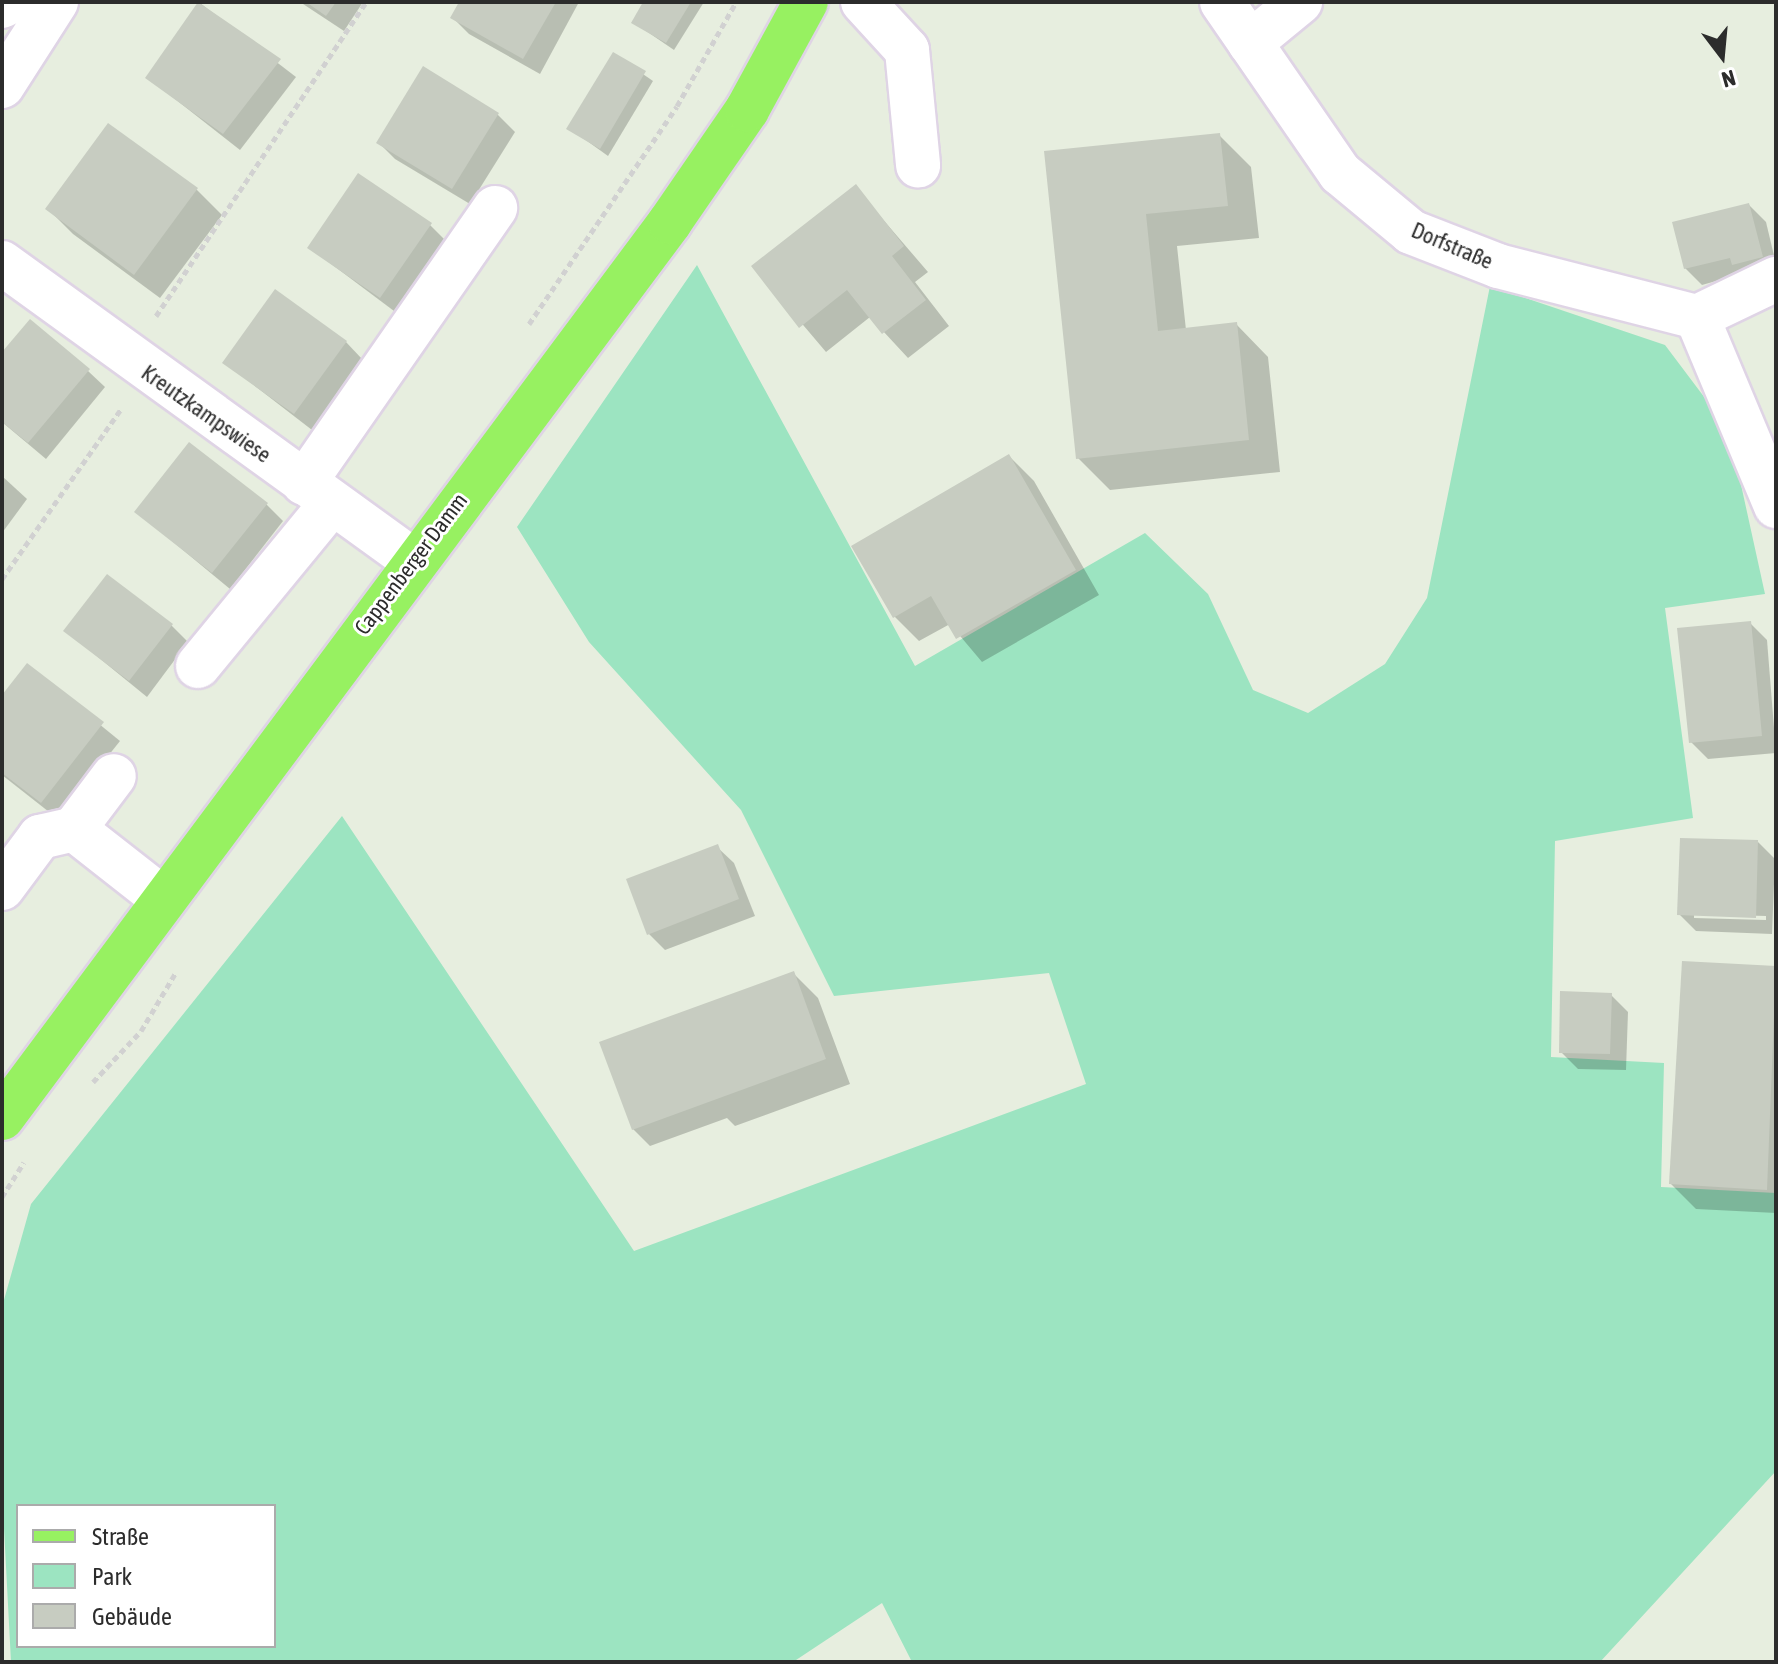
<!DOCTYPE html>
<meta charset="utf-8">
<style>
body{margin:0}
#map{position:relative;width:1778px;height:1664px;overflow:hidden;background:#e7eedf;font-family:"Asap Condensed",sans-serif}
div>[style]{position:absolute}
.green>*{inset:0;background:#9ce4c1}
.shadow>*{inset:0;background:#0003}
.building>*{inset:0;background:#c7ccc1}
.path>*{height:5px;margin-top:-2.5px;transform-origin:0;background:repeating-linear-gradient(90deg,#d1d1d1 0 6px,transparent 0 10px)}
.roads{filter:drop-shadow(2px 0 #dfd4e5) drop-shadow(-2px 0 #dfd4e5) drop-shadow(0 2px #dfd4e5) drop-shadow(0 -2px #dfd4e5)}
.minor>*{height:44px;margin:-22px;padding:0 22px;transform-origin:22px;border-radius:22px;background:#fff}
.major>*{height:44px;margin:-22px;padding:0 22px;transform-origin:22px;border-radius:22px;background:#97f161}
span{translate:-50% -50%;white-space:nowrap;text-align:center;line-height:1.15;-webkit-text-stroke:6px #fff;paint-order:stroke}
.street-label{font-size:22px;color:#2c2c2c}
.frame{position:absolute;inset:0;border:4px solid #2c2c2c;pointer-events:none}
.legend{position:absolute;left:16px;top:1504px;width:260px;height:144px;box-sizing:border-box;background:#fff;border:2px solid #ababab;margin:0;padding:10px 14px;list-style:none;font-size:24px;color:#2c2c2c}
.legend li{display:flex;align-items:center;gap:16px;height:40px}
.legend b{width:40px;border:2px solid #ababab}
.north{position:absolute;left:1682px;top:16px;width:80px;height:80px;-webkit-text-stroke:6px #fff;paint-order:stroke;rotate:164deg;font-size:22px;font-weight:700;line-height:32px;text-align:center;color:#2c2c2c}
.north::after{content:'';display:block;margin:auto;width:28px;height:36px;background:#2c2c2c;clip-path:polygon(50% 0,100% 100%,50% 72%,0 100%)}
</style>
<div id="map">
<div class="green">
<i style="clip-path:polygon(evenodd,697px 265px,915px 666px,1145px 533px,1208px 594px,1253px 690px,1308px 713px,1385px 664px,1427px 598px,1490px 286px,1665px 345px,1729px 430px,1765px 594px,1665px 608px,1693px 818px,1555px 841px,1551px 1057px,1664px 1063px,1661px 1187px,1776px 1193px,1776px 1471px,1600px 1662px,912px 1662px,882px 1603px,793px 1662px,11px 1662px,2px 1490px,2px 1307px,31px 1204px,342px 816px,634px 1251px,1086px 1084px,1049px 973px,834px 996px,741px 810px,589px 642px,517px 527px,697px 265px,18px 1506px,274px 1506px,274px 1646px,18px 1646px,18px 1506px)"></i>
</div>
<div class="shadow">
<i style="clip-path:polygon(300px 2px,363px 2px,344px 31px)"></i>
<i style="clip-path:polygon(461px 2px,579px 2px,540px 74px,469px 34px,452px 17px)"></i>
<i style="clip-path:polygon(645px 2px,704px 2px,674px 50px,633px 22px)"></i>
<i style="clip-path:polygon(200px 3px,296px 77px,240px 150px,147px 77px)"></i>
<i style="clip-path:polygon(614px 54px,653px 81px,608px 156px,569px 128px)"></i>
<i style="clip-path:polygon(423px 69px,498px 115px,515px 132px,470px 204px,395px 159px,378px 142px)"></i>
<i style="clip-path:polygon(109px 125px,197px 190px,222px 215px,160px 298px,73px 234px,48px 209px)"></i>
<i style="clip-path:polygon(1219px 135px,1251px 167px,1259px 238px,1177px 246px,1186px 330px,1236px 324px,1268px 357px,1280px 472px,1110px 490px,1078px 458px,1046px 153px)"></i>
<i style="clip-path:polygon(855px 187px,928px 272px,915px 282px,949px 326px,908px 358px,870px 317px,826px 352px,754px 267px)"></i>
<i style="clip-path:polygon(1749px 205px,1766px 222px,1776px 264px,1702px 285px,1685px 268px)"></i>
<i style="clip-path:polygon(430px 225px,447px 242px,398px 314px,310px 248px)"></i>
<i style="clip-path:polygon(346px 342px,362px 359px,312px 430px,225px 363px)"></i>
<i style="clip-path:polygon(2px 355px,88px 371px,105px 387px,46px 459px,2px 422px)"></i>
<i style="clip-path:polygon(1009px 456px,1034px 481px,1099px 595px,982px 662px,950px 624px,919px 641px,894px 616px)"></i>
<i style="clip-path:polygon(2px 476px,27px 499px,2px 533px)"></i>
<i style="clip-path:polygon(266px 504px,283px 521px,230px 589px,137px 512px)"></i>
<i style="clip-path:polygon(1750px 623px,1767px 640px,1776px 753px,1708px 759px,1691px 742px)"></i>
<i style="clip-path:polygon(171px 625px,188px 642px,147px 697px,66px 631px)"></i>
<i style="clip-path:polygon(28px 666px,120px 741px,58px 819px,2px 775px,2px 698px)"></i>
<i style="clip-path:polygon(evenodd,1758px 842px,1775px 859px,1772px 934px,1696px 931px,1679px 914px,1758px 842px,1694px 914px,1766px 916px,1766px 920px,1694px 918px,1694px 914px)"></i>
<i style="clip-path:polygon(717px 847px,734px 863px,755px 916px,665px 950px,649px 934px)"></i>
<i style="clip-path:polygon(1684px 963px,1776px 968px,1776px 1213px,1696px 1209px,1671px 1184px)"></i>
<i style="clip-path:polygon(793px 973px,818px 998px,850px 1084px,735px 1126px,727px 1118px,650px 1146px,633px 1129px)"></i>
<i style="clip-path:polygon(1611px 995px,1628px 1012px,1626px 1070px,1578px 1069px,1561px 1052px)"></i>
</div>
<div class="building">
<i style="clip-path:polygon(198px 2px,281px 59px,223px 134px,145px 78px)"></i>
<i style="clip-path:polygon(306px 2px,336px 2px,326px 16px)"></i>
<i style="clip-path:polygon(459px 2px,556px 2px,523px 59px,450px 18px)"></i>
<i style="clip-path:polygon(643px 2px,691px 2px,666px 43px,631px 23px)"></i>
<i style="clip-path:polygon(613px 52px,646px 71px,600px 149px,566px 129px)"></i>
<i style="clip-path:polygon(423px 66px,499px 113px,452px 189px,376px 143px)"></i>
<i style="clip-path:polygon(108px 123px,198px 188px,134px 275px,45px 209px)"></i>
<i style="clip-path:polygon(1220px 133px,1228px 206px,1146px 214px,1158px 331px,1237px 322px,1249px 440px,1076px 459px,1044px 151px)"></i>
<i style="clip-path:polygon(358px 173px,432px 223px,380px 298px,307px 248px)"></i>
<i style="clip-path:polygon(856px 184px,904px 246px,892px 256px,926px 300px,882px 334px,847px 290px,799px 328px,751px 266px)"></i>
<i style="clip-path:polygon(1749px 203px,1763px 257px,1732px 265px,1730px 258px,1684px 269px,1672px 222px)"></i>
<i style="clip-path:polygon(275px 289px,347px 341px,294px 414px,222px 363px)"></i>
<i style="clip-path:polygon(30px 319px,90px 369px,28px 443px,2px 422px,2px 352px)"></i>
<i style="clip-path:polygon(189px 442px,268px 503px,212px 573px,134px 512px)"></i>
<i style="clip-path:polygon(1009px 454px,1076px 570px,956px 639px,931px 596px,893px 618px,851px 546px)"></i>
<i style="clip-path:polygon(107px 574px,173px 624px,129px 681px,63px 631px)"></i>
<i style="clip-path:polygon(1751px 621px,1762px 736px,1689px 743px,1677px 628px)"></i>
<i style="clip-path:polygon(27px 663px,104px 722px,41px 803px,2px 773px,2px 695px)"></i>
<i style="clip-path:polygon(1680px 838px,1758px 840px,1756px 918px,1677px 915px)"></i>
<i style="clip-path:polygon(718px 844px,739px 899px,647px 935px,626px 879px)"></i>
<i style="clip-path:polygon(1682px 961px,1776px 966px,1767px 1190px,1669px 1184px)"></i>
<i style="clip-path:polygon(794px 971px,826px 1059px,632px 1130px,599px 1042px)"></i>
<i style="clip-path:polygon(1560px 991px,1612px 993px,1610px 1054px,1559px 1053px)"></i>
</div>
<div class="path">
<i style="left:156px;top:316px;width:378px;rotate:-56.2deg"></i>
<i style="left:529px;top:324px;width:263px;rotate:-55.8deg"></i>
<i style="left:677px;top:106px;width:120px;rotate:-60.4deg"></i>
<i style="left:2px;top:579px;width:208px;rotate:-55deg"></i>
<i style="left:93px;top:1082px;width:70px;rotate:-46.7deg"></i>
<i style="left:141px;top:1031px;width:69px;rotate:-59.3deg"></i>
<i style="left:2px;top:1197px;width:41px;rotate:-57.8deg"></i>
</div>
<div class="roads">
<div class="minor">
<i style="left:863px;top:2px;width:65px;rotate:47.5deg"></i>
<i style="left:907px;top:50px;width:116px;rotate:84.5deg"></i>
<i style="left:1222px;top:2px;width:208px;rotate:55.4deg"></i>
<i style="left:1340px;top:173px;width:92px;rotate:39.7deg"></i>
<i style="left:1411px;top:232px;width:93px;rotate:21.3deg"></i>
<i style="left:1498px;top:266px;width:205px;rotate:14.4deg"></i>
<i style="left:1697px;top:317px;width:88px;rotate:-25.7deg"></i>
<i style="left:2px;top:6px;width:9px;rotate:-27deg"></i>
<i style="left:1250px;top:43px;width:65px;rotate:-39.4deg"></i>
<i style="left:2px;top:86px;width:100px;rotate:-57.3deg"></i>
<i style="left:2px;top:263px;width:508px;rotate:35.88deg"></i>
<i style="left:1697px;top:317px;width:205px;rotate:67.3deg"></i>
<i style="left:304px;top:483px;width:335px;rotate:-55.2deg"></i>
<i style="left:198px;top:666px;width:211px;rotate:-50.6deg"></i>
<i style="left:74px;top:829px;width:66px;rotate:-53deg"></i>
<i style="left:2px;top:888px;width:64px;rotate:-53.3deg"></i>
<i style="left:40px;top:837px;width:35px;rotate:-13deg"></i>
<i style="left:74px;top:829px;width:112px;rotate:38.1deg"></i>
</div>
<div class="major">
<i style="left:2px;top:1118px;width:1118px;rotate:-53.29deg"></i>
<i style="left:670px;top:222px;width:136px;rotate:-55.5deg"></i>
<i style="left:747px;top:110px;width:123px;rotate:-61.4deg"></i>
</div>
</div>
<div class="street-label">
<span style="left:1452px;top:246px;rotate:23deg">Dorfstraße</span>
<span style="left:206px;top:414px;rotate:35deg">Kreutzkampswiese</span>
<span style="left:411px;top:564px;rotate:-53deg">Cappenberger Damm</span>
</div>
<div class="frame"></div>
<ul class="legend">
<li><b style="height:10px;background:#97f161"></b>Straße</li>
<li><b style="height:22px;background:#9ce4c1"></b>Park</li>
<li><b style="height:22px;background:#c7ccc1"></b>Gebäude</li>
</ul>
<div class="north">N</div>
</div>
